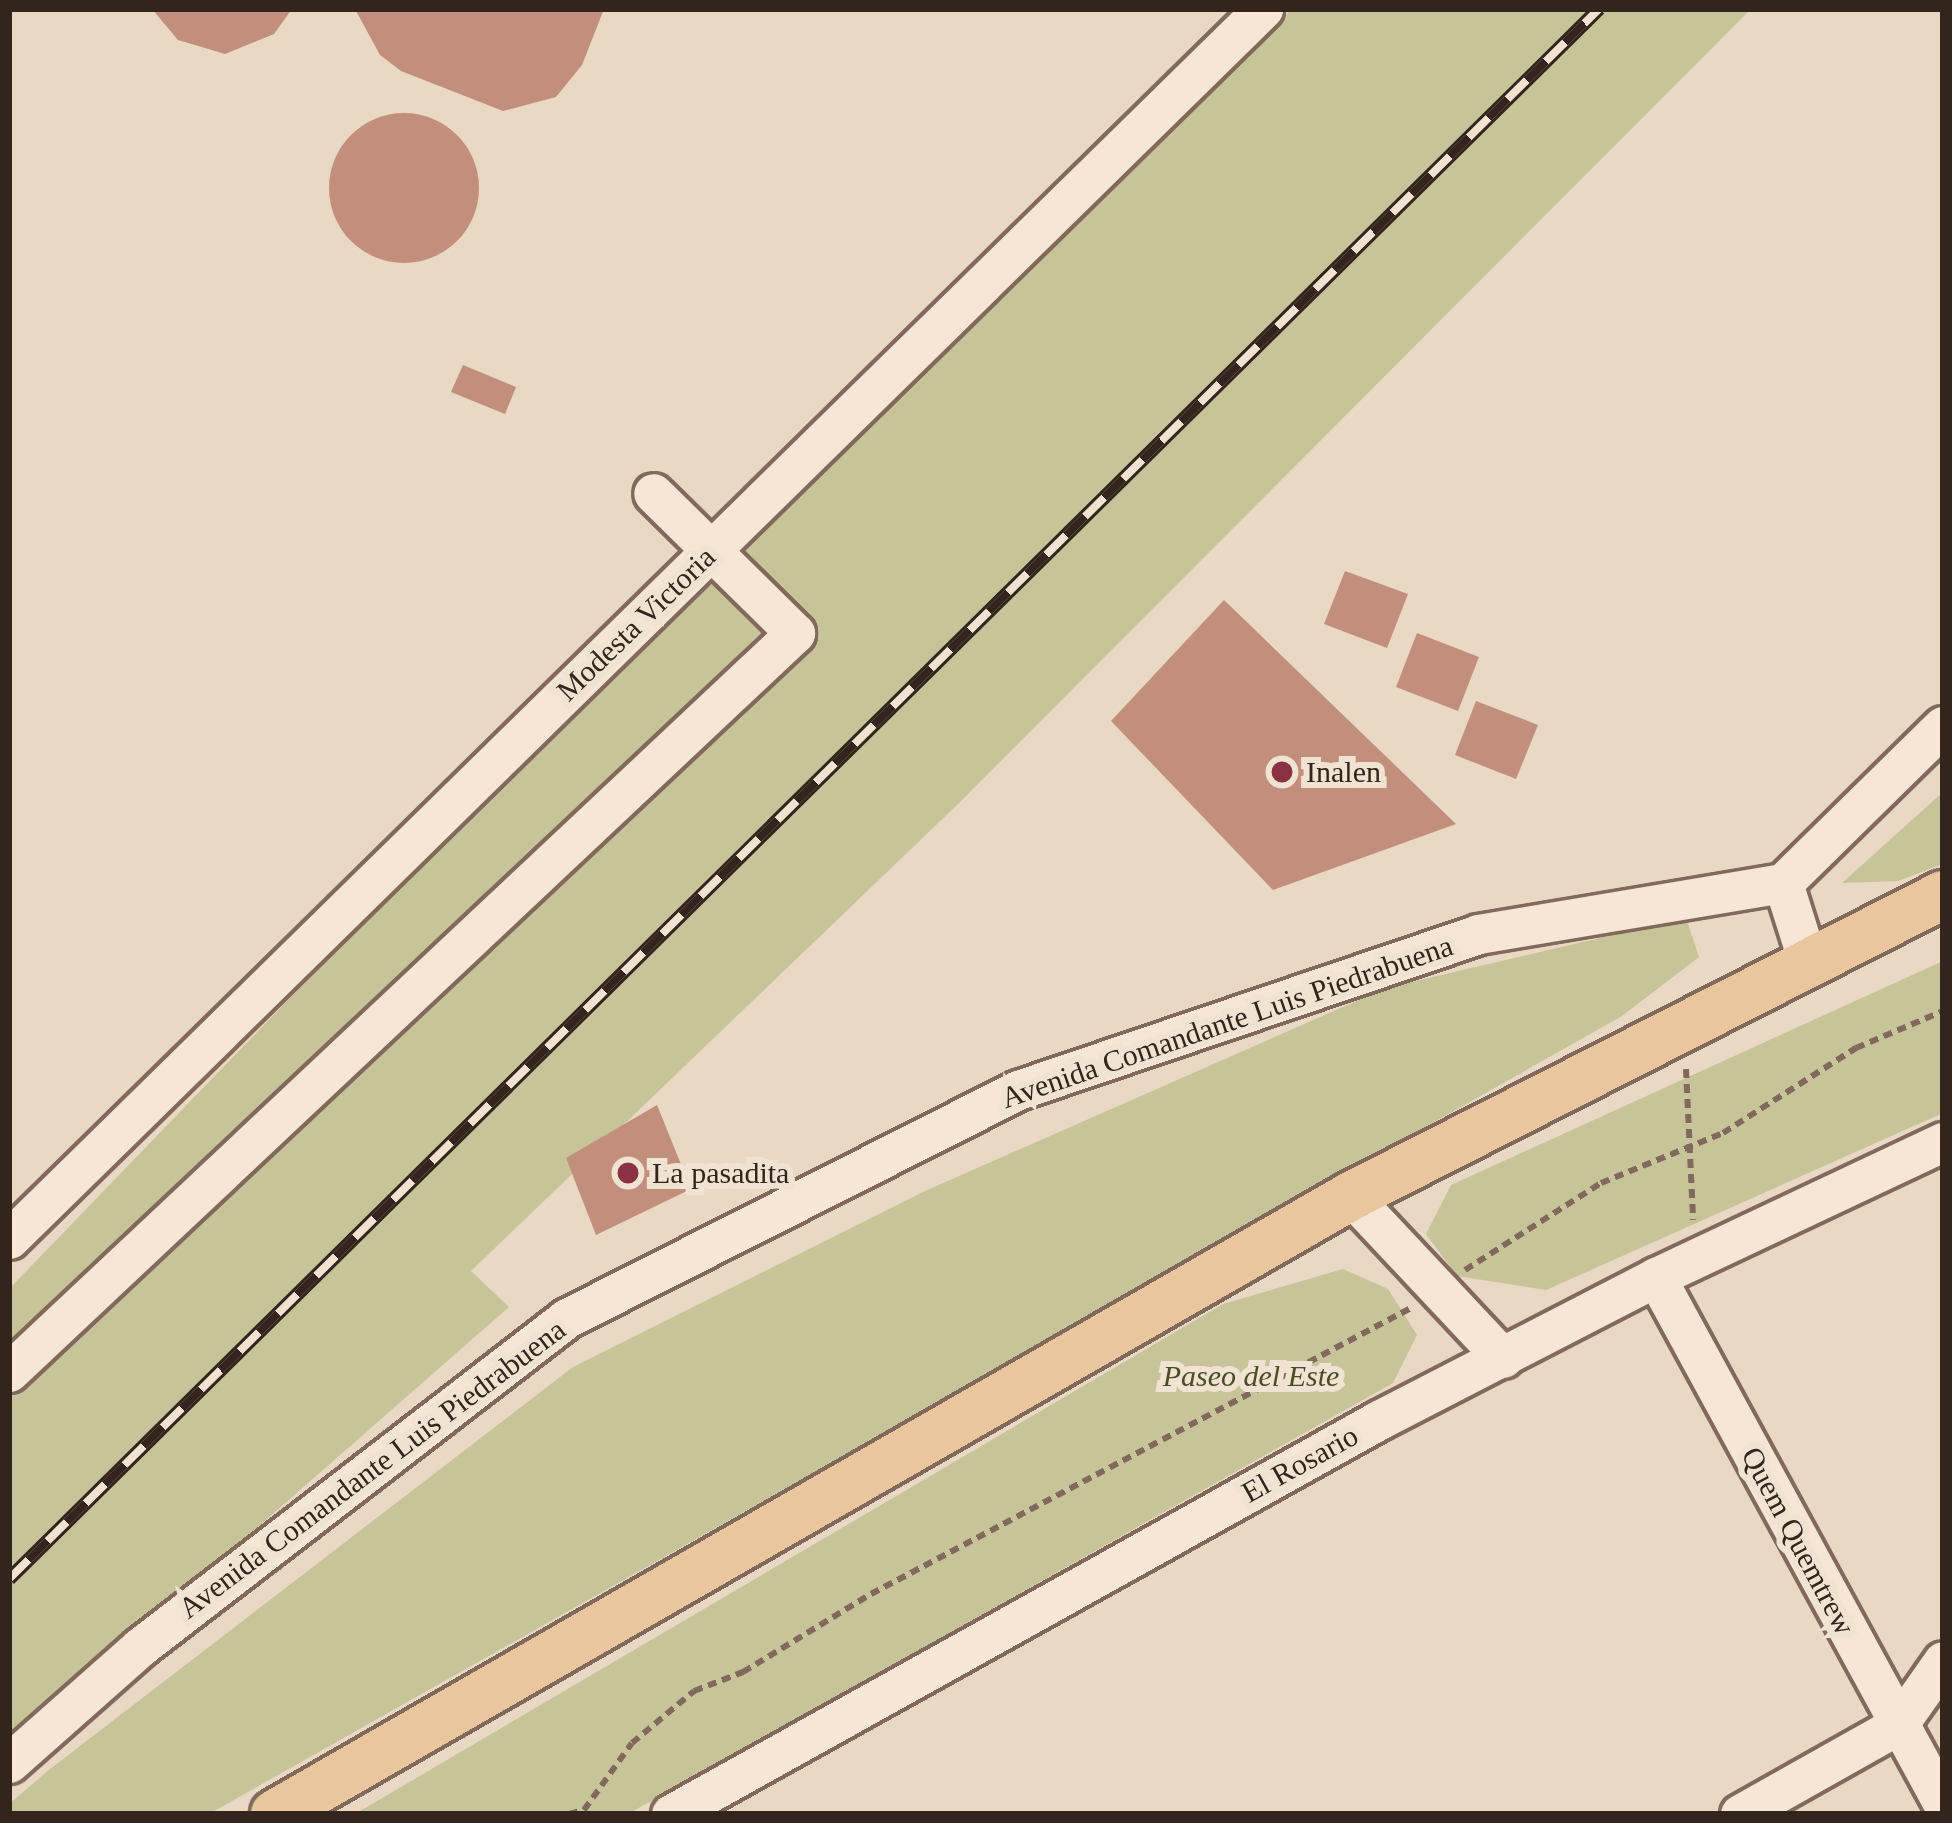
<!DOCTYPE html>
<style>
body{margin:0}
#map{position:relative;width:1952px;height:1823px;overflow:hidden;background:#e9d8c3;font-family:"Times New Roman",serif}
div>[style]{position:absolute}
.green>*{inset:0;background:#c6c498}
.building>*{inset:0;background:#c38f7d}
.round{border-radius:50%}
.path>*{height:6px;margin-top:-3px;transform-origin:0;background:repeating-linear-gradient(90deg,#816a5c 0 9px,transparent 0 15px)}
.roads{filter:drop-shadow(3px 0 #816a5c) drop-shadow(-3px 0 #816a5c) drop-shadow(0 3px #816a5c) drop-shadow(0 -3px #816a5c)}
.minor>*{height:39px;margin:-19.5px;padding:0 19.5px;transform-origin:19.5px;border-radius:19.5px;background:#f5e6d5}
.major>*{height:48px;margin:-24px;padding:0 24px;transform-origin:24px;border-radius:24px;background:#e9c69e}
.rail>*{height:14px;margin-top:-7px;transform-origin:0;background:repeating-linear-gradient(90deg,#f1e3d2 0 27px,#33251e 0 54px);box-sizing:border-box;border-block:3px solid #33251e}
.dots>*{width:33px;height:33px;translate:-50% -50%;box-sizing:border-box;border:6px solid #f1e3d2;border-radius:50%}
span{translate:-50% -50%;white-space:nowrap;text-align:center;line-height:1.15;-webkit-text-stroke:12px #f1e3d2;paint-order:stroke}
.street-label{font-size:30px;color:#33251e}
.poi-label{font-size:30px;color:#33251e}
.left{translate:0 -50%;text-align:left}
.park-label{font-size:30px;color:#494d27;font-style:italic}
.frame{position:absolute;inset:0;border:12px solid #33251e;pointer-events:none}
</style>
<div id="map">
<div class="green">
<i style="clip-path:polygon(1292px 9px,1751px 9px,960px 802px,471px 1271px,509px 1307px,9px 1745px,9px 1289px,290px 998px)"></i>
<i style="clip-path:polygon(1943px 792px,1943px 864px,1898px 881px,1842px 883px)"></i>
<i style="clip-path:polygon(1686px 918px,1699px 957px,1622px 1016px,209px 1814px,9px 1814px,9px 1804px,50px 1769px,573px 1367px,925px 1191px,1386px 988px)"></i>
<i style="clip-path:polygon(1943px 961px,1943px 1113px,1546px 1290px,1457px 1276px,1426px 1234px,1451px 1185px)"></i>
<i style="clip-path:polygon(1343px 1269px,1388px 1289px,1417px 1335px,1393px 1383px,628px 1814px,355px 1814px,1223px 1304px)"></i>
</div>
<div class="building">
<i style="clip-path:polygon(152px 9px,292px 9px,274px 34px,225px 54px,178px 40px)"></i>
<i style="clip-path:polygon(355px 9px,604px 9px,582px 65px,556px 97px,503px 111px,401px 71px,380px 55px)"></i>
<i class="round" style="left:329px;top:113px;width:150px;height:150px"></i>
<i style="clip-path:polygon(463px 365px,516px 387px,505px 414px,451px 392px)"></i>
<i style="clip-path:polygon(1345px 571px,1408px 594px,1387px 648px,1324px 624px)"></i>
<i style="clip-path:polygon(1224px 600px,1456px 824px,1273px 890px,1111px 721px)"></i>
<i style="clip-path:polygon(1417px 633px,1479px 657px,1458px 711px,1396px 687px)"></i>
<i style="clip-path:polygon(1476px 701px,1538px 725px,1516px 779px,1455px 755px)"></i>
<i style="clip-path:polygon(657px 1105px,691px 1189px,596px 1235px,566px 1158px)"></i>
</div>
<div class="path">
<i style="left:1686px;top:1069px;width:151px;rotate:87.3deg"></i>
<i style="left:1465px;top:1270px;width:161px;rotate:-32.6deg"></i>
<i style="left:1601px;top:1183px;width:132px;rotate:-22.3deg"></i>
<i style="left:1723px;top:1133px;width:158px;rotate:-32.6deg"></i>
<i style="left:1856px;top:1048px;width:95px;rotate:-23deg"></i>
<i style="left:569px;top:1814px;width:16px;rotate:-15deg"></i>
<i style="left:584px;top:1810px;width:82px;rotate:-54.4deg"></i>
<i style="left:632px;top:1743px;width:81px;rotate:-40deg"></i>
<i style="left:694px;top:1691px;width:53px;rotate:-21.2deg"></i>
<i style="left:743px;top:1672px;width:150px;rotate:-31.4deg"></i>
<i style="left:871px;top:1594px;width:611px;rotate:-27.91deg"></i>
</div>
<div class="roads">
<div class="minor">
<i style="left:1807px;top:959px;width:80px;rotate:-107.5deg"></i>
<i style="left:1783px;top:883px;width:224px;rotate:-44.5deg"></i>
<i style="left:1351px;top:1196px;width:222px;rotate:46.8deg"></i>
<i style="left:9px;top:1239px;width:1757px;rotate:-44.45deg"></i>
<i style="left:1656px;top:1277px;width:600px;rotate:61.43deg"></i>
<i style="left:9px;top:1372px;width:1079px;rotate:-43.23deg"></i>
<i style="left:795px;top:633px;width:199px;rotate:-135.4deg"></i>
<i style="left:9px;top:1763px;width:175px;rotate:-41.5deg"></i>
<i style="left:140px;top:1647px;width:539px;rotate:-37.61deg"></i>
<i style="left:567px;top:1318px;width:505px;rotate:-26.82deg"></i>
<i style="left:1018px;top:1090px;width:486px;rotate:-18.7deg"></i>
<i style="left:1478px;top:934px;width:309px;rotate:-9.5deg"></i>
<i style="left:671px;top:1814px;width:810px;rotate:-29.1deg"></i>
<i style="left:1379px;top:1420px;width:312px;rotate:-27.3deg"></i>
<i style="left:1656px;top:1277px;width:317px;rotate:-25.2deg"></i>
<i style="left:1740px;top:1814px;width:181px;rotate:-29.4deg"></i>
<i style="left:1898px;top:1725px;width:78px;rotate:-54.9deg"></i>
</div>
<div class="major">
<i style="left:275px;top:1814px;width:1241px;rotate:-29.87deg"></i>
<i style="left:1351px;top:1196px;width:664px;rotate:-26.95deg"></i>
</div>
</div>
<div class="rail">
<i style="left:9px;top:1579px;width:2235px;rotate:-44.64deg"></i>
</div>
<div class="dots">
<i style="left:1282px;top:772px;background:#8a3241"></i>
<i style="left:628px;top:1173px;background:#8a3241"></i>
</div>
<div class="street-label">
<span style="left:636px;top:624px;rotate:-44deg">Modesta Victoria</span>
<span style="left:1227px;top:1022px;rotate:-19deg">Avenida Comandante Luis Piedrabuena</span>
<span style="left:1300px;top:1464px;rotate:-29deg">El Rosario</span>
<span style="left:372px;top:1469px;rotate:-37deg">Avenida Comandante Luis Piedrabuena</span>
<span style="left:1798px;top:1541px;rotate:62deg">Quem Quemtrew</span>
</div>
<div class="poi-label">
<span class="left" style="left:1306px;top:772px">Inalen</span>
<span class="left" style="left:652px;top:1173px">La pasadita</span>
</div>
<div class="park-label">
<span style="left:1251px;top:1376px">Paseo del Este</span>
</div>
<div class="frame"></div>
</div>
